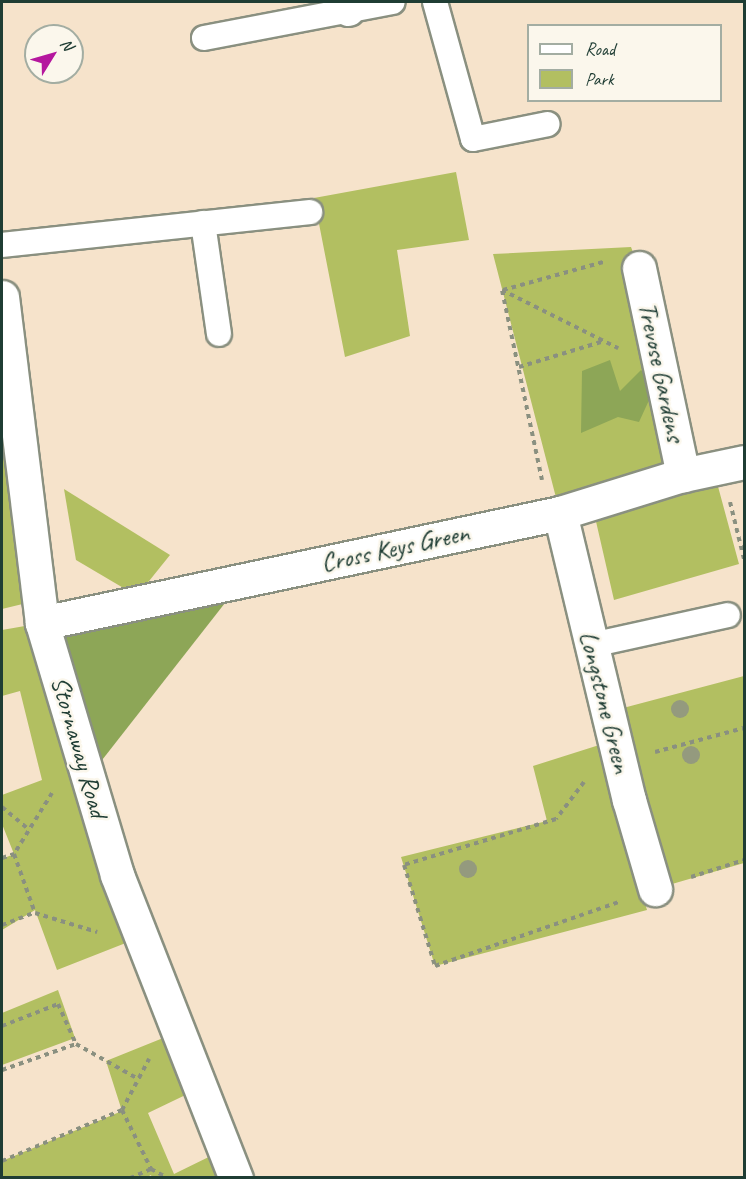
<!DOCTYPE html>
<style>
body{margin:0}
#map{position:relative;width:746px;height:1179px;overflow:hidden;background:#f6e3cb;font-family:Caveat,sans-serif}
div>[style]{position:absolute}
.green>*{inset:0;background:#b2bf61}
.forest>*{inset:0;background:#8da657}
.path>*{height:4px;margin-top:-2px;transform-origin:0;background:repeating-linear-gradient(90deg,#8a9080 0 4.5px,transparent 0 9px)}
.roads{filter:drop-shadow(2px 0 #8a9080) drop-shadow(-2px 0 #8a9080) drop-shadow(0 2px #8a9080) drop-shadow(0 -2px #8a9080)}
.lane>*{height:24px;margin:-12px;padding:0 12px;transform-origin:12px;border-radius:12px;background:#fff}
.street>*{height:33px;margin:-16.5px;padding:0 16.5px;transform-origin:16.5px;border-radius:16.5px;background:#fff}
.trees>*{width:18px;height:18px;margin:-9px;border-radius:50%;background:#949a7e}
span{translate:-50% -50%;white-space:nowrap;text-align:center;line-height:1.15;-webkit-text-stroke:5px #fbf7ec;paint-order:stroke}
.street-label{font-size:26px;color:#1f3d34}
.frame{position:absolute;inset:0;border:3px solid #1f3d34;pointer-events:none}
.legend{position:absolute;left:527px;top:24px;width:195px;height:78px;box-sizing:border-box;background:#fbf7ec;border:2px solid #a3ada2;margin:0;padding:8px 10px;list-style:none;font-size:18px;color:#1f3d34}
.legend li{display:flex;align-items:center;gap:12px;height:30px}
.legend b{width:30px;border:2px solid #a3ada2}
.north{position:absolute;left:24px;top:24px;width:60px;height:60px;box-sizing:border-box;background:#fbf7ec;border:2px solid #a3ada2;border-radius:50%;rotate:53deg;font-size:16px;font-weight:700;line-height:24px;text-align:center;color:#1f3d34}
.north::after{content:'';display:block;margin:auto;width:21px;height:27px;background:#b5179e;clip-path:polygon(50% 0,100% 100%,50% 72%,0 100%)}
</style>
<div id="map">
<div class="green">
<i style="clip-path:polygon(456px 172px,469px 240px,397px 250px,410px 336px,345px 357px,314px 198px)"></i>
<i style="clip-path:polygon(631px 247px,639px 268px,683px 475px,713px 468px,739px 564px,614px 600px,592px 504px,560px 513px,493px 254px)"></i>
<i style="clip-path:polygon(2px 360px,35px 601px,2px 609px)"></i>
<i style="clip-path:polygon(64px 489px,170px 555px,137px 596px,76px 560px)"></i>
<i style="clip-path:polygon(42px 623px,141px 937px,57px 970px,35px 910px,2px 930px,2px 859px,14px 854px,2px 824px,2px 795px,42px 780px,20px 691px,2px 696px,2px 630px)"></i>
<i style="clip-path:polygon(744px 676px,744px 863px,655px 889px,616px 804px,647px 910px,435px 966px,401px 857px,547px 821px,533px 766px,615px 740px,608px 712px)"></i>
<i style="clip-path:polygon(58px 990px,75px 1038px,2px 1065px,2px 1013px)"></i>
<i style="clip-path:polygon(178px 1032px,200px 1088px,148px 1113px,174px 1174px,225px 1149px,236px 1177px,152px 1178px,151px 1175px,145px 1178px,2px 1178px,2px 1161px,122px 1111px,106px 1061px)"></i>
</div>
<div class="forest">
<i style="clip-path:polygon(610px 360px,620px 391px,641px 370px,656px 385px,639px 422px,618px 417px,581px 433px,582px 371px)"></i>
<i style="clip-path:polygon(243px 580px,88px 778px,42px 623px)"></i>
</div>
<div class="path">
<i style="left:503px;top:290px;width:104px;rotate:-15.6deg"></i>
<i style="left:519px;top:367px;width:89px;rotate:-17deg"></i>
<i style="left:542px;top:480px;width:194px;rotate:-101.9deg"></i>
<i style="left:502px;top:290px;width:130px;rotate:26.6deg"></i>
<i style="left:730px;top:502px;width:59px;rotate:76.2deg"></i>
<i style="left:655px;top:752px;width:92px;rotate:-15.1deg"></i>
<i style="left:584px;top:782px;width:46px;rotate:127.1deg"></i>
<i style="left:556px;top:819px;width:159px;rotate:163.2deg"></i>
<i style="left:404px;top:865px;width:106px;rotate:72.9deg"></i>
<i style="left:435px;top:966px;width:195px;rotate:-19.2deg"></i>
<i style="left:52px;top:793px;width:72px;rotate:121.9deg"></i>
<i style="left:14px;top:854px;width:63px;rotate:70.4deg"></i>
<i style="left:35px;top:913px;width:65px;rotate:17deg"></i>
<i style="left:2px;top:807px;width:35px;rotate:40deg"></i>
<i style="left:2px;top:858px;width:13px;rotate:-18deg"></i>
<i style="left:691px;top:877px;width:56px;rotate:-17.8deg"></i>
<i style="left:2px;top:925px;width:34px;rotate:-21deg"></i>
<i style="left:2px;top:1026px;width:60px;rotate:-21.4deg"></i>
<i style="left:58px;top:1004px;width:44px;rotate:65.8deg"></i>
<i style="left:76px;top:1044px;width:71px;rotate:29.4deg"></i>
<i style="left:2px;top:1070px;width:78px;rotate:-19.4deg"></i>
<i style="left:122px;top:1110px;width:66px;rotate:63.8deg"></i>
<i style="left:151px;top:1169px;width:19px;rotate:28deg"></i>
<i style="left:2px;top:1161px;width:130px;rotate:-23deg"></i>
<i style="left:122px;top:1110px;width:58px;rotate:-62.1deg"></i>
<i style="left:130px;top:1178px;width:23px;rotate:-23deg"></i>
</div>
<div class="roads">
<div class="lane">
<i style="left:435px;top:2px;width:142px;rotate:74.5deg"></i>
<i style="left:473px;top:139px;width:76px;rotate:-11.3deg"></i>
<i style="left:204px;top:38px;width:192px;rotate:-10.8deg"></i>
<i style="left:203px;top:223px;width:112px;rotate:81.8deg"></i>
<i style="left:2px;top:245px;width:310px;rotate:-6.1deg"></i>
<i style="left:592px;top:645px;width:139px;rotate:-12.4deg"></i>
</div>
<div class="street">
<i style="left:347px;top:2px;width:7px;rotate:82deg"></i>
<i style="left:639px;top:268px;width:212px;rotate:78deg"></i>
<i style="left:2px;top:297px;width:328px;rotate:83deg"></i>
<i style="left:42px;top:623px;width:263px;rotate:73.4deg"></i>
<i style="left:117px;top:875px;width:326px;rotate:68.6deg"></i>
<i style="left:560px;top:513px;width:295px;rotate:76.5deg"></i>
<i style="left:629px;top:800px;width:93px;rotate:73.7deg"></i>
<i style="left:42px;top:623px;width:530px;rotate:-11.99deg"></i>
<i style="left:560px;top:513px;width:129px;rotate:-17.2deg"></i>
<i style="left:683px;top:475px;width:62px;rotate:-12deg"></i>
</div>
</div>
<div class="trees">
<i style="left:680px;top:709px"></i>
<i style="left:691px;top:755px"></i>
<i style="left:468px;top:869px"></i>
</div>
<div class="street-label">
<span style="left:661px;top:372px;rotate:78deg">Trevose Gardens</span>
<span style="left:395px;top:548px;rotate:-12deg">Cross Keys Green</span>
<span style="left:605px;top:702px;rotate:76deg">Longstone Green</span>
<span style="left:79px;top:747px;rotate:74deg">Stornaway Road</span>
</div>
<div class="frame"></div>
<ul class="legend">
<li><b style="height:8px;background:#fff"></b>Road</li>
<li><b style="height:16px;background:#b2bf61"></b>Park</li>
</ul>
<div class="north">N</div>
</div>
